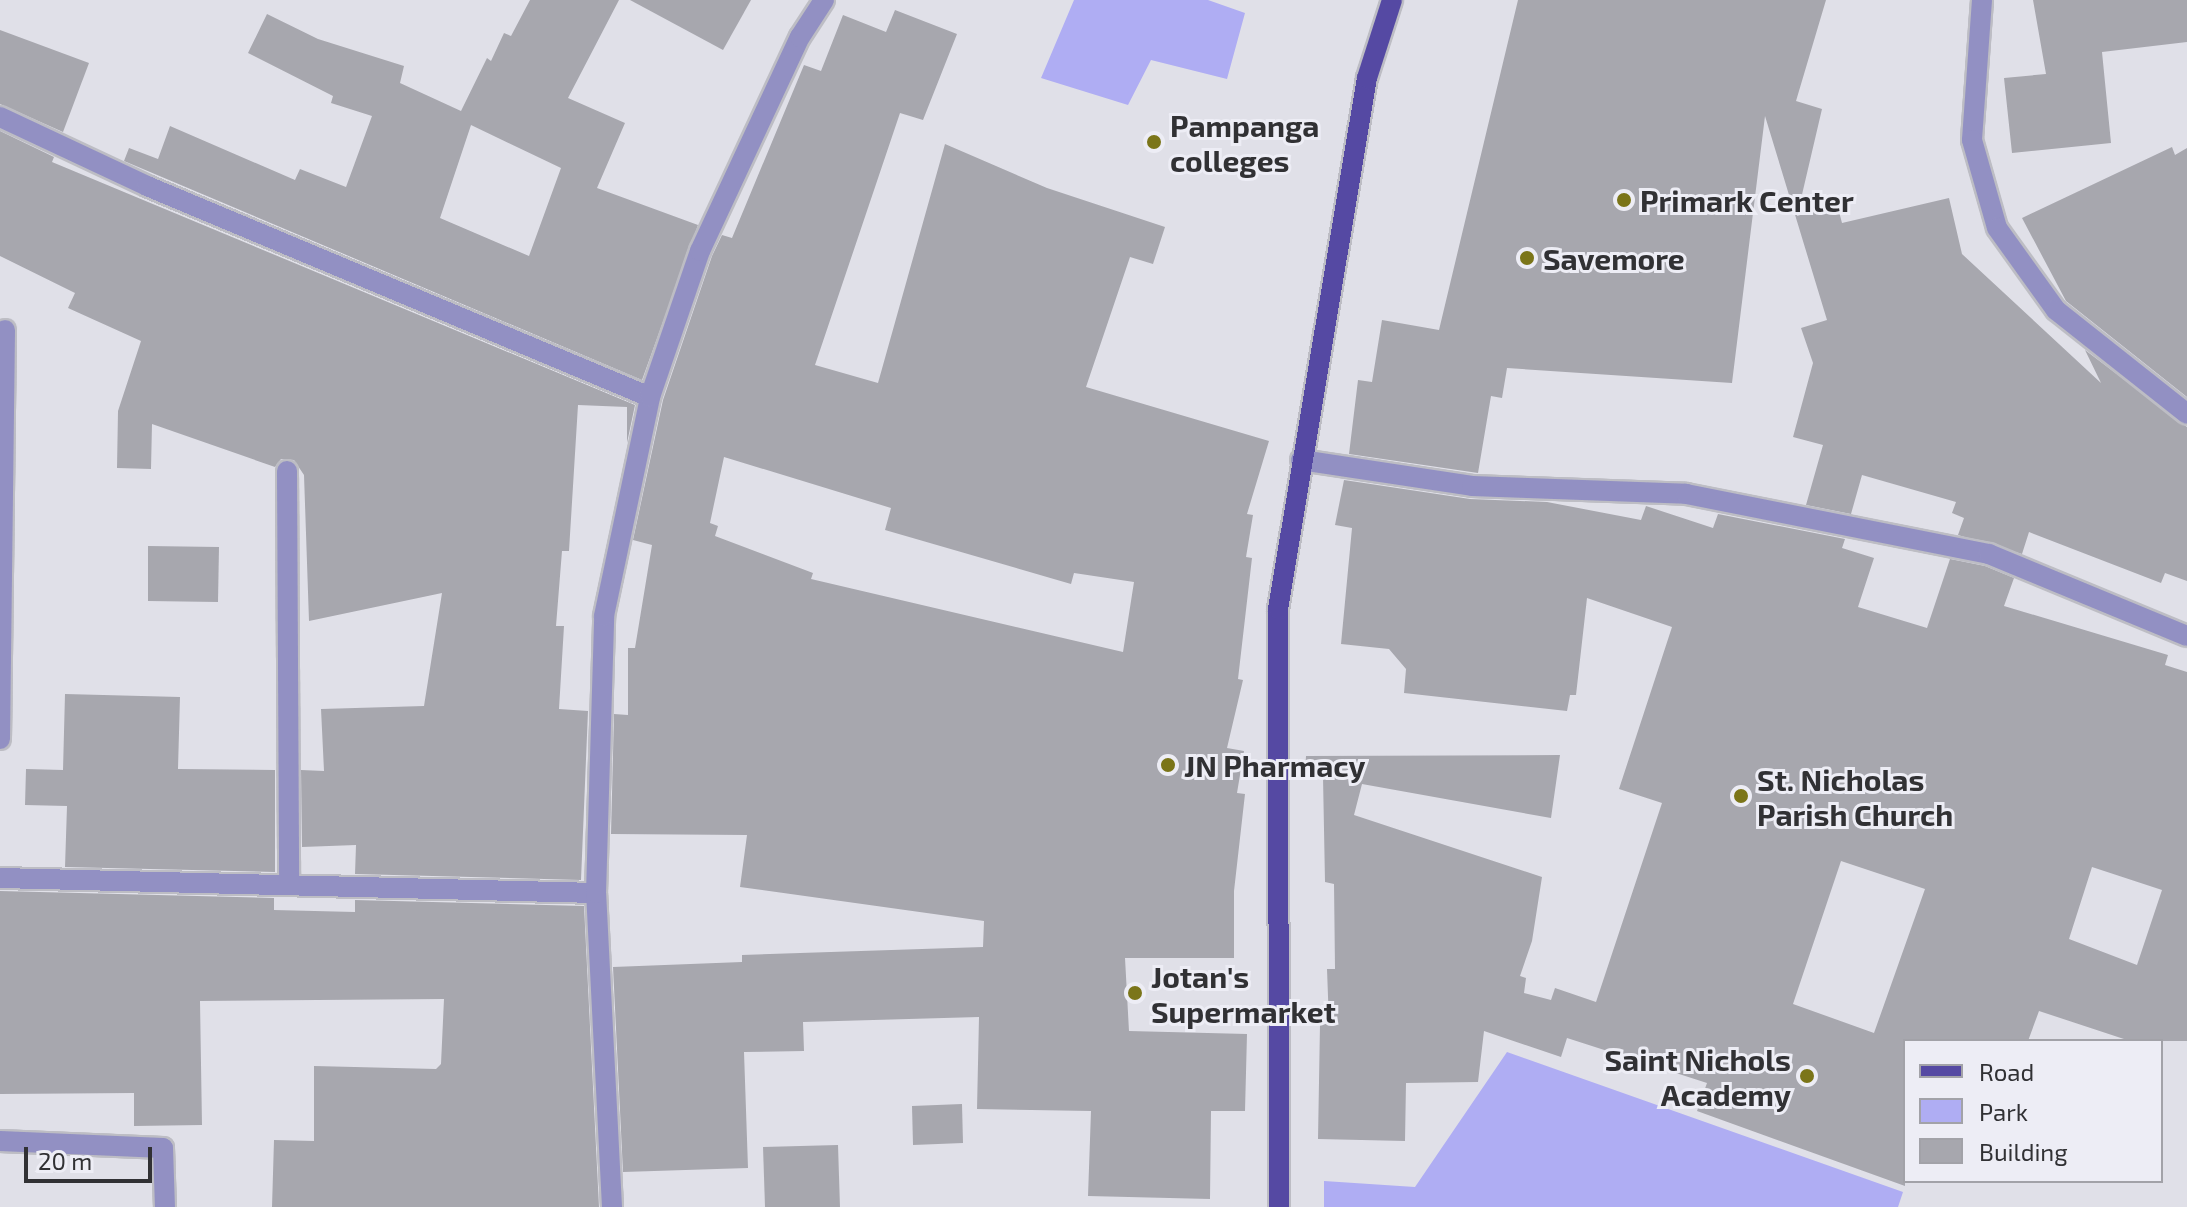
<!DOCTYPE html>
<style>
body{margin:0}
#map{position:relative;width:2187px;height:1207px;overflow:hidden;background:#e0e0e8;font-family:"Exo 2",sans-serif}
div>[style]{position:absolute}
.green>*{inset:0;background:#afadf3}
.building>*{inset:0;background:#a7a7ae}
.roads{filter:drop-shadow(2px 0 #bdbdc4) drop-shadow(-2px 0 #bdbdc4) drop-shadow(0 2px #bdbdc4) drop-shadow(0 -2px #bdbdc4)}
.minor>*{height:20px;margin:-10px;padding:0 10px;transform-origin:10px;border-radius:10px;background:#9290c3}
.major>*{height:20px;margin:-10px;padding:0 10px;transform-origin:10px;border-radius:10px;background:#5549a3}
.dots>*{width:22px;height:22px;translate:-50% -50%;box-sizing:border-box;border:4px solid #ededf5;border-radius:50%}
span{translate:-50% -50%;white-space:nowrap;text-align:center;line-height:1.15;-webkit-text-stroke:6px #ededf5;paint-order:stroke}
.poi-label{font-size:30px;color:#313134;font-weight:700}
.left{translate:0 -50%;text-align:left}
.right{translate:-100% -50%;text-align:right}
.legend{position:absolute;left:1903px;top:1039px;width:260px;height:144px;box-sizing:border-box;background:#ededf5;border:2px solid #a2a2a8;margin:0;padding:10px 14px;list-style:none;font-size:24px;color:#313134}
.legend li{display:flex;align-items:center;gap:16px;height:40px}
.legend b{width:40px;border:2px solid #a2a2a8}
.scale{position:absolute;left:24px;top:1147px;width:128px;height:36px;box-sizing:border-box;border:4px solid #313134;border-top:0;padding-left:10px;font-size:24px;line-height:28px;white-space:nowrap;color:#313134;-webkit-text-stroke:6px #ededf5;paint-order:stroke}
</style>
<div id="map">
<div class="green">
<i style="clip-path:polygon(1074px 0,1208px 0,1245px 13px,1227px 79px,1151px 60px,1128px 105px,1041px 78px)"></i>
<i style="clip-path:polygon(1507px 1052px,1903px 1192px,1898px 1207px,1324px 1207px,1324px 1181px,1415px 1187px)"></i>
</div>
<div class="building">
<i style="clip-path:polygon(evenodd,530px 0,619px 0,568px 98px,625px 123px,597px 188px,698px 225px,642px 380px,124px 161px,129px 148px,158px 159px,170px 126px,295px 180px,300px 169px,346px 187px,372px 116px,331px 103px,333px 96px,248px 53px,267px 14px,318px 39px,404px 66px,400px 83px,461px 111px,487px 58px,491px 61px,504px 33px,511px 36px,530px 0,471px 125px,561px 168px,529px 256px,440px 218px,471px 125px)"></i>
<i style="clip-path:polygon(630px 0,751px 0,723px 50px)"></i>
<i style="clip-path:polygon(1518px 0,1826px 0,1796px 101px,1822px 109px,1797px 216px,1837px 204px,1842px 223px,1949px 198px,1962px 254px,2101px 383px,2085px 350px,2187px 427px,2187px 581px,2165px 573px,2161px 583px,2029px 532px,2022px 554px,1958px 535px,1964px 518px,1952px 513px,1956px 502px,1862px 475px,1851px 514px,1806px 505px,1823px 445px,1793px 437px,1813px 363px,1801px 328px,1827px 320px,1765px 116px,1732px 383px,1507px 368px,1502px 398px,1491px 396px,1478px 473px,1349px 454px,1358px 380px,1372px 382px,1382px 320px,1439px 330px)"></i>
<i style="clip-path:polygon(2033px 0,2187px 0,2187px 42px,2102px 52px,2111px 143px,2012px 153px,2004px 78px,2046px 74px)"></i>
<i style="clip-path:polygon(evenodd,895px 10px,957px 34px,923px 120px,900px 113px,815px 365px,878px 383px,945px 144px,1047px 188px,1165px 227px,1153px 264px,1130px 257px,1086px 387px,1269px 441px,1247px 514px,1253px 515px,1246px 557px,1252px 558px,1238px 679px,1243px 680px,1227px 748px,1244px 751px,1237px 793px,1245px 794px,1234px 891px,1234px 958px,1125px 958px,1129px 1031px,1247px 1034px,1245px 1111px,1211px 1111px,1210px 1199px,1088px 1196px,1091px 1111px,977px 1109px,979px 1017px,803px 1022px,804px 1051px,744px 1052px,748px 1168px,623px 1172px,613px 967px,742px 962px,742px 955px,983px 947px,984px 921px,740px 887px,747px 835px,611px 834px,614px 714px,628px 715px,628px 648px,635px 648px,652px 545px,633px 540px,663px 400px,712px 256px,722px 235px,732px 238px,804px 65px,821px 71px,843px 15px,886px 32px,895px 10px,724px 457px,891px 508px,885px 530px,1071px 584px,1074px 573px,1134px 582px,1123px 652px,811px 579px,813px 573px,715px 536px,718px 526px,710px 523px,724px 457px)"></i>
<i style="clip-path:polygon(0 30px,89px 63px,63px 132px,0 104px)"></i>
<i style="clip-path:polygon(0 131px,54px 157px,52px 162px,635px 405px,627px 443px,627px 407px,578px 405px,569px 551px,562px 551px,556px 626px,564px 626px,559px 709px,588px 711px,581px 880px,355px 874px,356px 845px,302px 847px,301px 770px,324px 771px,321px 709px,424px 706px,442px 593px,309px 621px,304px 475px,294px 460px,281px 459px,275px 467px,152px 424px,151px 469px,117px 468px,118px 411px,141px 341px,68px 308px,75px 293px,0 256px)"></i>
<i style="clip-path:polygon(2172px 147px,2175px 155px,2187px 148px,2187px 397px,2066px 301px,2022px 218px)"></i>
<i style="clip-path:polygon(evenodd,1344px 480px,1470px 499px,1547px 502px,1641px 520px,1646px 506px,1713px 528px,1718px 514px,1845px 539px,1842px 548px,1874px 558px,1858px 607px,1927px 628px,1950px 559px,1985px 566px,2014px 578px,2004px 606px,2168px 655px,2165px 665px,2187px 672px,2187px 1041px,2130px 1041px,2039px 1011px,2028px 1041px,1905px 1041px,1905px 1186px,1697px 1111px,1707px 1083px,1567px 1038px,1561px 1057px,1484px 1031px,1478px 1082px,1406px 1083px,1405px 1141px,1318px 1139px,1320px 1024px,1329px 1024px,1327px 969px,1335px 969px,1334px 884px,1325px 882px,1323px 777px,1305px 774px,1306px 756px,1560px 755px,1551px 818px,1362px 784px,1354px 815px,1542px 877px,1532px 941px,1520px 976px,1526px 978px,1524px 993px,1551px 1000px,1555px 988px,1596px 1002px,1662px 803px,1619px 789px,1672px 627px,1587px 598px,1576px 695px,1570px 695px,1567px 711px,1404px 693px,1406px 669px,1389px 649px,1341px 644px,1352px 528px,1335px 525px,1344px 480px,1841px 861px,1925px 889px,1874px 1033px,1793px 1004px,1841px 861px,1344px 480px,2092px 867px,2162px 890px,2137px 965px,2069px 939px,2092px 867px)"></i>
<i style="clip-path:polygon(148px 546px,219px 547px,218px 602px,148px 601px)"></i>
<i style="clip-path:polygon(65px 694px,180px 697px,178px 769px,275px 770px,275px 872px,65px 867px,67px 806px,25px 805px,26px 769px,63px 770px)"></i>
<i style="clip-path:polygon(0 891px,274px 898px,274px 910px,355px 912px,355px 900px,584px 906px,599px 1207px,272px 1207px,274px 1140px,314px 1141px,314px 1066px,436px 1069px,441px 1064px,444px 999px,200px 1001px,202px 1125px,134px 1126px,134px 1093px,0 1094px)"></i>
<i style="clip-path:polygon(962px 1104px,963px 1143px,913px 1145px,912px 1106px)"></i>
<i style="clip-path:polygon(838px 1145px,840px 1207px,765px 1207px,763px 1147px)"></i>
</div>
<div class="roads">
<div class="minor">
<i style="left:1982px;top:0;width:140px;rotate:94.1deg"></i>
<i style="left:1972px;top:140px;width:91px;rotate:74.1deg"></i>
<i style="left:1997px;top:228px;width:101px;rotate:54.3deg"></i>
<i style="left:2056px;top:310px;width:167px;rotate:38.4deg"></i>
<i style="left:0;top:117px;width:162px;rotate:25.1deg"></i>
<i style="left:147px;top:186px;width:545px;rotate:22.76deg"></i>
<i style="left:1301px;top:460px;width:173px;rotate:8.6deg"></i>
<i style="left:1472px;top:486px;width:214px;rotate:2.1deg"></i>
<i style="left:1686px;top:494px;width:309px;rotate:11.2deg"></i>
<i style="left:1989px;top:554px;width:214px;rotate:22.5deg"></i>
<i style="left:287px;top:471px;width:411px;rotate:89.7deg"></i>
<i style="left:0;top:739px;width:409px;rotate:-89.3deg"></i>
<i style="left:0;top:878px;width:596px;rotate:1.44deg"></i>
<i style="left:0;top:1141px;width:163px;rotate:2.5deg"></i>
<i style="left:163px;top:1148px;width:59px;rotate:88.1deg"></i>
<i style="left:612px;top:1207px;width:314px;rotate:-92.9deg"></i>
<i style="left:596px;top:893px;width:277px;rotate:-88.3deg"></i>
<i style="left:604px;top:616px;width:224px;rotate:-78.1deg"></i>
<i style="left:650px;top:397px;width:154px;rotate:-71.1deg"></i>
<i style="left:700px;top:251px;width:236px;rotate:-65deg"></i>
<i style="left:800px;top:37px;width:44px;rotate:-57deg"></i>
</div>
<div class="major">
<i style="left:1279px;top:1207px;width:598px;rotate:-90.1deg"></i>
<i style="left:1278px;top:609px;width:538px;rotate:-80.49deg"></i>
<i style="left:1367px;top:78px;width:82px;rotate:-72.2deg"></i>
</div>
</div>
<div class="dots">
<i style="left:1154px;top:142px;background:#7b7519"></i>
<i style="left:1624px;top:200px;background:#7b7519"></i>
<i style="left:1527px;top:258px;background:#7b7519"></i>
<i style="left:1168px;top:765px;background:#7b7519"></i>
<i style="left:1741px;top:796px;background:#7b7519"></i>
<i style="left:1135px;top:993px;background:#7b7519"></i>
<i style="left:1807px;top:1076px;background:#7b7519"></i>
</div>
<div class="poi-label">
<span class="left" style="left:1170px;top:142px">Pampanga<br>colleges</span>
<span class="left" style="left:1640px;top:200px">Primark Center</span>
<span class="left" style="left:1543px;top:258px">Savemore</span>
<span class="left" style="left:1184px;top:765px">JN Pharmacy</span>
<span class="left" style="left:1757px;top:796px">St. Nicholas<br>Parish Church</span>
<span class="left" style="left:1151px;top:993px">Jotan's<br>Supermarket</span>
<span class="right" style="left:1791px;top:1076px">Saint Nichols<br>Academy</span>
</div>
<ul class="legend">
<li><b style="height:10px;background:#5549a3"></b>Road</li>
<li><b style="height:22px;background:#afadf3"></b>Park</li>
<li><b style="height:22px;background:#a7a7ae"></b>Building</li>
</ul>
<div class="scale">20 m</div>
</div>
